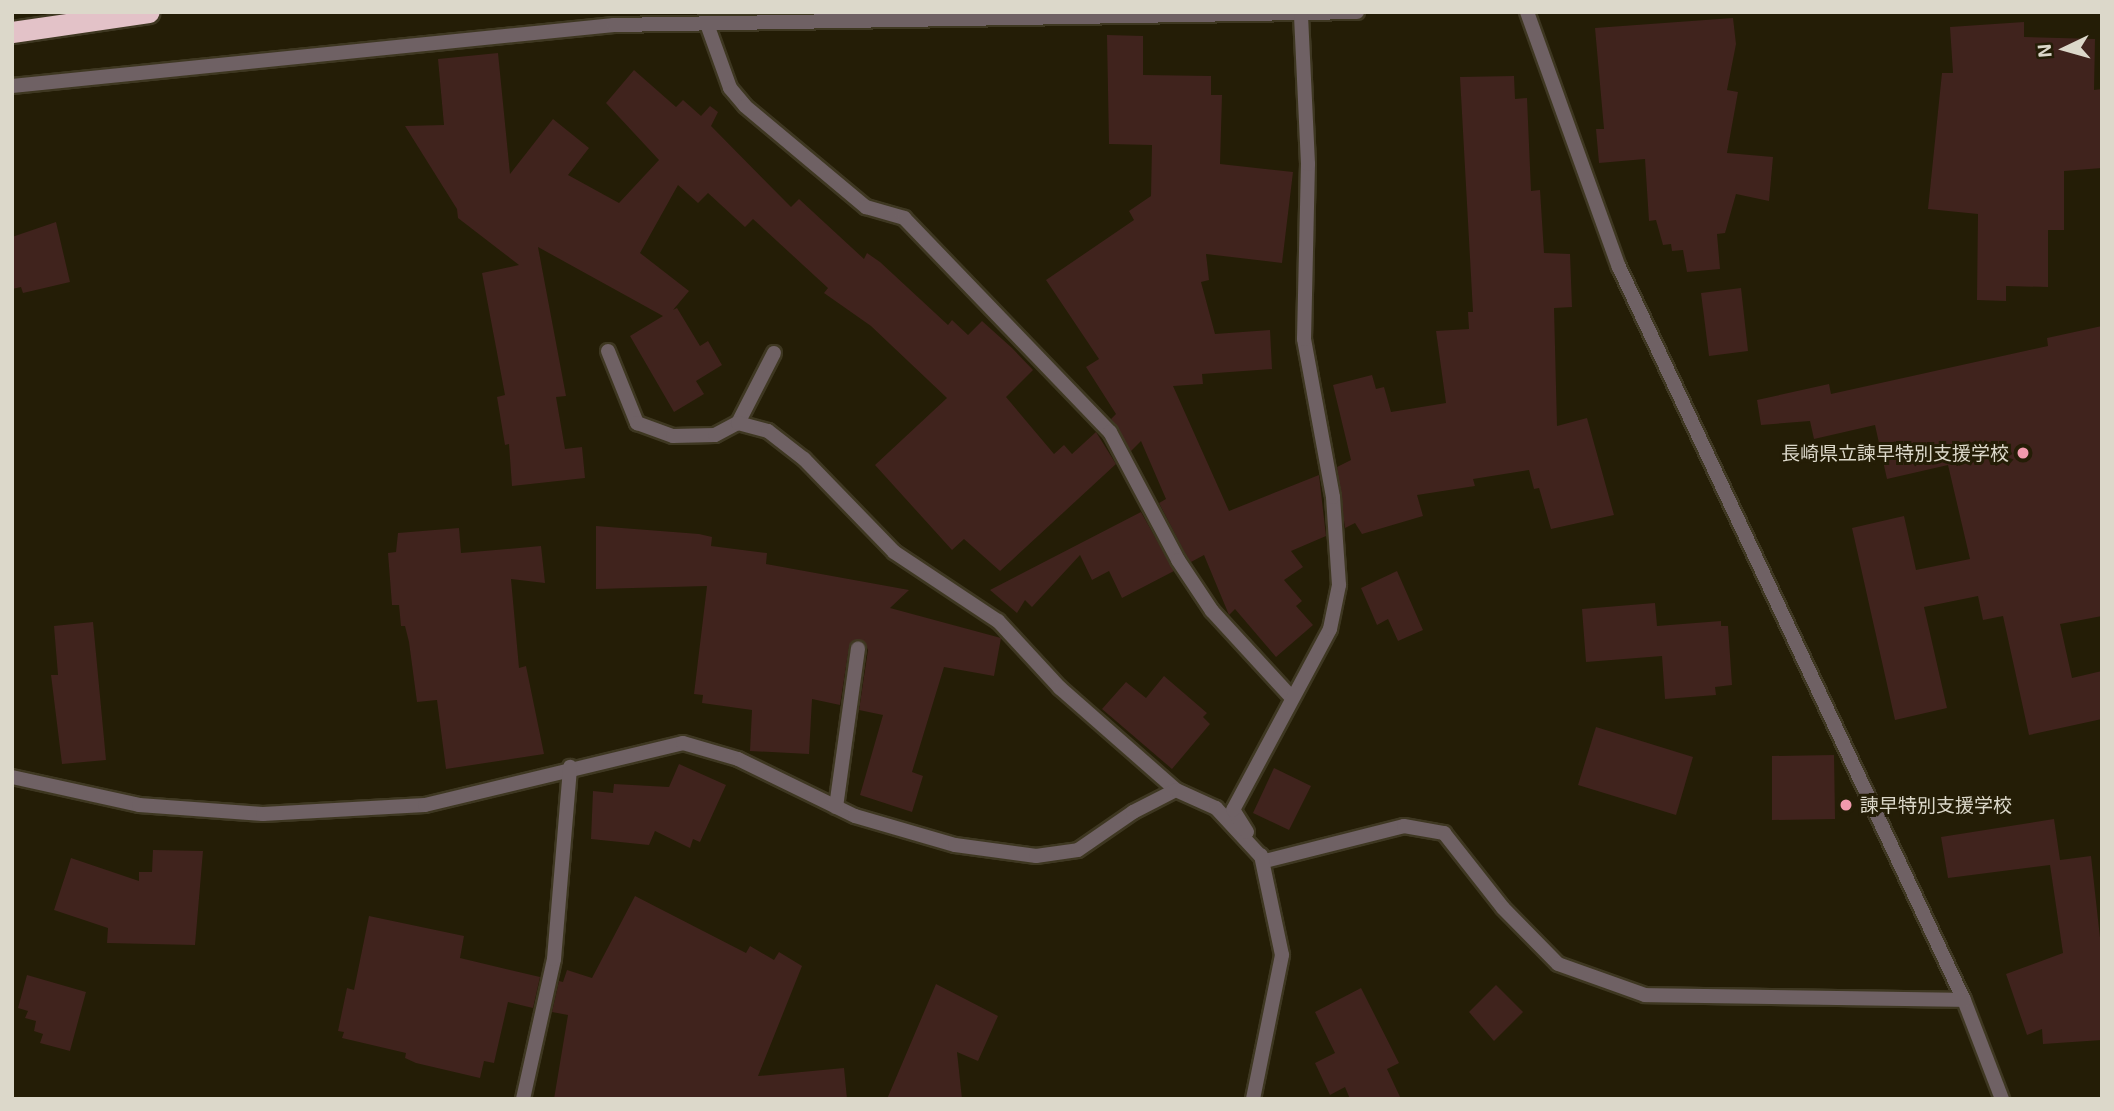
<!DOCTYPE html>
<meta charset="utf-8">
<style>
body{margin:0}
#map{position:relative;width:2114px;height:1111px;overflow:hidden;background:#241d06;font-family:"Exo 2","Noto Sans JP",sans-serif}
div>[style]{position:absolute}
.building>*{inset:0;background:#40231d}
.roads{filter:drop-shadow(2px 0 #3e3721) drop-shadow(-2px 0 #3e3721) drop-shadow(0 2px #3e3721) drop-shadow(0 -2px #3e3721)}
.street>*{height:14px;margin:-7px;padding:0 7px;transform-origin:7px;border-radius:7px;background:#6f6164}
.highway>*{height:21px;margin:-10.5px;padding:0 10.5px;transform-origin:10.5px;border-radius:10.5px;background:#e3c2c8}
.dots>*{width:19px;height:19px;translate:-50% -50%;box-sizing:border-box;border:4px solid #241d06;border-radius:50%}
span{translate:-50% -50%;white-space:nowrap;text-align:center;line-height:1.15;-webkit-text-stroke:6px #241d06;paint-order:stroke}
.poi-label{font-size:19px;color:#dcd8ca}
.right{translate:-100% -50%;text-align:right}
.left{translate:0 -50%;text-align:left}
.frame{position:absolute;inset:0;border:14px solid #dcd8ca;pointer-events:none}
.north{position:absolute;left:2030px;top:14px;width:70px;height:70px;-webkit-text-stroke:5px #241d06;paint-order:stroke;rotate:265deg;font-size:19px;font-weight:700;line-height:28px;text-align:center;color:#dcd8ca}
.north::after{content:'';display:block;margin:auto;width:24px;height:32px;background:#dcd8ca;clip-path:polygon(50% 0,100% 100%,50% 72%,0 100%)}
</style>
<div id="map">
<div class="building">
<i style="clip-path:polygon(1733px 18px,1736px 44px,1727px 90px,1738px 92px,1727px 153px,1773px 157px,1769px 201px,1736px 194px,1725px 233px,1717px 234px,1720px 269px,1687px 272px,1683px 250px,1672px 251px,1671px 244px,1663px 245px,1656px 220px,1649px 221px,1645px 159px,1599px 163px,1596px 129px,1604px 129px,1595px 28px)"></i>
<i style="clip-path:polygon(2024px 22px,2024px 37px,2095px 39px,2094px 90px,2102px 89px,2102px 168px,2064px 171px,2064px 230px,2048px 230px,2048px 287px,2006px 286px,2006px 301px,1977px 300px,1978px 214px,1928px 209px,1942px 73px,1953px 73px,1950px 27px)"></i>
<i style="clip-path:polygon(1107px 35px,1143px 36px,1143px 75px,1211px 76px,1211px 95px,1222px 95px,1220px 164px,1293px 172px,1282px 263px,1206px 254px,1209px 280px,1201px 282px,1215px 334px,1270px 330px,1272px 369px,1202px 374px,1203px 384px,1173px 386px,1229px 511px,1319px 475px,1326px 536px,1291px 551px,1303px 567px,1284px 580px,1302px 601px,1296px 606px,1313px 625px,1276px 657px,1235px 609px,1229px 615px,1204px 555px,1191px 562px,1186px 555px,1159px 503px,1166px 499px,1141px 441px,1131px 451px,1111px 419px,1116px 414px,1086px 367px,1099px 359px,1046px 280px,1134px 220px,1129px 211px,1151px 196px,1152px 145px,1109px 144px)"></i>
<i style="clip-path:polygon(498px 53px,510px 174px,553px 119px,589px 148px,568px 175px,619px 203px,659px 160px,606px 103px,634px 70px,676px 107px,683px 100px,701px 116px,710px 106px,718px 112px,711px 126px,791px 207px,799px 199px,864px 259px,867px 253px,880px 262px,948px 325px,952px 320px,968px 335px,982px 321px,1012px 348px,1033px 370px,1006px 397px,1054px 454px,1064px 445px,1072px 454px,1096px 432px,1116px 464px,1000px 571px,964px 539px,952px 550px,875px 465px,947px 398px,871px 326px,824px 293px,828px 288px,753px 219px,745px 227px,708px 193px,698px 203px,678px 185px,640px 253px,689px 291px,673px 310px,677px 308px,700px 346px,708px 341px,722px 365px,696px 381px,704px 394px,674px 412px,630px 336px,663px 316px,538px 247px,566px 396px,556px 397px,565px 449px,582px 447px,585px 478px,512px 486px,509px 444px,505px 445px,497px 397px,505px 395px,482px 273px,519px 265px,458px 218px,457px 209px,405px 126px,444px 125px,438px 59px)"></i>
<i style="clip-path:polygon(1514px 76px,1515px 99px,1527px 98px,1531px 191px,1540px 190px,1544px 253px,1570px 254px,1572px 307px,1554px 308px,1557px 426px,1587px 418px,1614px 515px,1551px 529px,1539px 488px,1534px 489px,1529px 470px,1473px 479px,1475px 486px,1417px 495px,1423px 516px,1362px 534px,1355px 523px,1345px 528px,1337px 467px,1351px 460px,1333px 385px,1372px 375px,1376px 389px,1384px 387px,1391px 412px,1446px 403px,1436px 331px,1469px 329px,1468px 312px,1473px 312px,1460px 77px)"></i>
<i style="clip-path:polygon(56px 222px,70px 282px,23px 293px,21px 287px,12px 289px,12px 237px)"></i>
<i style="clip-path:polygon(1741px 288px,1748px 351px,1709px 356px,1701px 293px)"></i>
<i style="clip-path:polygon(2102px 326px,2102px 616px,2060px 624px,2072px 678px,2102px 671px,2102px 719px,2029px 735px,2003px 616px,1983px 620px,1978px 596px,1924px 607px,1947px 708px,1895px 720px,1852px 528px,1904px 516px,1916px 570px,1970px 559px,1948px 465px,1887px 479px,1875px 425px,1814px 439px,1810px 421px,1761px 425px,1757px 400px,1829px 384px,1831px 394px,2048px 346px,2047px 338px)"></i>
<i style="clip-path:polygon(1141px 512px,1174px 571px,1122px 598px,1109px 571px,1092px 580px,1080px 555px,1032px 607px,1025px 600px,1017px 613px,990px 590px)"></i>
<i style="clip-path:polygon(596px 526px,699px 534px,712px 537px,711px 546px,767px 553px,766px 564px,909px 590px,890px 608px,1001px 638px,994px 676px,944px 667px,912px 772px,923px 776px,912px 812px,860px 795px,883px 715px,859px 710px,868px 650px,864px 642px,855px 640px,849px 647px,840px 705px,812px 699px,809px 754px,750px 751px,752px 710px,702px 703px,703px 695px,694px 694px,707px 586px,596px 589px)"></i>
<i style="clip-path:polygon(459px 528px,461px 553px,541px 546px,545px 583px,511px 579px,519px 668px,526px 666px,544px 754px,446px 769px,437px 700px,417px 702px,409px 642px,405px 626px,401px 626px,399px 605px,392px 605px,388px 553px,396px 552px,398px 533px)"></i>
<i style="clip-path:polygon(1397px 571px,1423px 630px,1398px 641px,1388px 619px,1377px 625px,1361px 588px)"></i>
<i style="clip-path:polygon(1655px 603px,1657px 626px,1721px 621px,1721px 626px,1728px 626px,1732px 685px,1715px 687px,1716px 695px,1665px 699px,1662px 656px,1586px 662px,1582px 609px)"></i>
<i style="clip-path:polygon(93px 622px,106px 760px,62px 764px,51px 675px,58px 675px,54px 626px)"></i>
<i style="clip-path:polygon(1164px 676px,1207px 713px,1203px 717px,1210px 724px,1172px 769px,1102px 709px,1126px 682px,1146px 698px)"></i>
<i style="clip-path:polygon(1596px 727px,1693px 757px,1676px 815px,1578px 785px)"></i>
<i style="clip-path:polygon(1834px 755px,1835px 819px,1772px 820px,1772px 756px)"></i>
<i style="clip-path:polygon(679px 764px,726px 785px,700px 842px,693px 839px,690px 848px,655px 831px,649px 845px,591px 839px,593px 791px,613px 793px,614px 784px,669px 787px)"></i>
<i style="clip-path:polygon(1274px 768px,1311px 786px,1289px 830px,1253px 813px)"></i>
<i style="clip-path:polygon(2054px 819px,2060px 860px,2091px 856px,2102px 956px,2102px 1040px,2043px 1044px,2042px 1029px,2027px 1035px,2006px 974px,2063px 953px,2050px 865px,1948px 878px,1941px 837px)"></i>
<i style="clip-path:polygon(153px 850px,203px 851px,195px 945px,107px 943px,108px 928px,54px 910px,71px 858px,139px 881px,139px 872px,152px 872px)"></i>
<i style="clip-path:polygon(635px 896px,746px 953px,750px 946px,774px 960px,779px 952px,802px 966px,758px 1076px,844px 1068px,847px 1099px,554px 1099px,568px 1015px,552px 1012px,559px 981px,563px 982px,567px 970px,592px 978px)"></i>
<i style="clip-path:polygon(369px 916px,464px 936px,460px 958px,540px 977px,533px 1008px,508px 1002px,494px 1063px,484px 1061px,480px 1078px,416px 1063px,405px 1058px,406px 1053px,342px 1038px,344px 1032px,338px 1031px,347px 988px,354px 990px)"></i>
<i style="clip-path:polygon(27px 975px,86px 992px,70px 1051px,40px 1043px,43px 1034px,34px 1031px,36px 1021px,25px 1018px,28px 1011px,18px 1008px)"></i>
<i style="clip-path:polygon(936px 984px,998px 1016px,978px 1061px,957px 1052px,962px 1099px,887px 1099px)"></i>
<i style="clip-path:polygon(1496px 985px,1523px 1012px,1494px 1041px,1469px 1012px)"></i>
<i style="clip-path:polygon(1361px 988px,1399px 1063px,1387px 1069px,1401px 1099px,1350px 1099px,1345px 1087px,1330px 1095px,1315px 1063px,1335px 1053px,1315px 1012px)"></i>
</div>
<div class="roads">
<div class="street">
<i style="left:1527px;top:12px;width:271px;rotate:70.2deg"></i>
<i style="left:1619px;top:267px;width:810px;rotate:64.8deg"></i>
<i style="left:1964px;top:1000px;width:106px;rotate:69deg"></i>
<i style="left:707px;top:24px;width:68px;rotate:70.2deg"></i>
<i style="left:730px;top:88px;width:23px;rotate:50deg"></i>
<i style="left:745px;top:106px;width:158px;rotate:39.9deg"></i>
<i style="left:866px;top:207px;width:40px;rotate:16deg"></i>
<i style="left:904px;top:218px;width:297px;rotate:46.1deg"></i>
<i style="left:1110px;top:432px;width:145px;rotate:62deg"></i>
<i style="left:1178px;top:560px;width:61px;rotate:56.3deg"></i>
<i style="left:1212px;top:611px;width:118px;rotate:47.4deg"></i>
<i style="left:12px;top:86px;width:605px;rotate:-5.79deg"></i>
<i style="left:614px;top:25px;width:743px;rotate:-1deg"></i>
<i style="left:608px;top:351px;width:78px;rotate:68.1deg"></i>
<i style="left:637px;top:423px;width:38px;rotate:20deg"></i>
<i style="left:673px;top:436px;width:42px;rotate:-1.4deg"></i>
<i style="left:715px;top:435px;width:26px;rotate:-28deg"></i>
<i style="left:774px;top:353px;width:79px;rotate:117.2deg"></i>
<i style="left:738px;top:423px;width:31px;rotate:15deg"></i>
<i style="left:768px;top:431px;width:46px;rotate:37.9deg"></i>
<i style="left:804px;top:459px;width:129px;rotate:45.9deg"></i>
<i style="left:894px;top:552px;width:125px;rotate:33.6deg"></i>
<i style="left:998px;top:621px;width:91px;rotate:47.2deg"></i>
<i style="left:1060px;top:688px;width:154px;rotate:41.3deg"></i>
<i style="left:12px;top:777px;width:130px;rotate:12.4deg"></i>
<i style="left:139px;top:805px;width:124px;rotate:4.2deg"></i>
<i style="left:263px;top:814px;width:162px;rotate:-3.2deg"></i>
<i style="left:425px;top:805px;width:265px;rotate:-13.5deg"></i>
<i style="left:683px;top:743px;width:57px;rotate:16.2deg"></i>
<i style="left:738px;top:759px;width:130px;rotate:26deg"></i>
<i style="left:855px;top:816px;width:104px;rotate:16.2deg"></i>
<i style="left:955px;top:845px;width:82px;rotate:7.7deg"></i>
<i style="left:1036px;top:856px;width:42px;rotate:-8.1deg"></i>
<i style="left:1078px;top:850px;width:67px;rotate:-34.6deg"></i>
<i style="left:1133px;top:812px;width:48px;rotate:-27.1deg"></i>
<i style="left:1176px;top:790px;width:44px;rotate:24.2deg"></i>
<i style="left:1216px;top:808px;width:72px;rotate:47.2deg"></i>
<i style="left:836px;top:807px;width:160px;rotate:-82.1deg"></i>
<i style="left:1247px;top:832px;width:26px;rotate:-122deg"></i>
<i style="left:1233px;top:810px;width:205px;rotate:-61.8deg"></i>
<i style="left:1330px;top:629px;width:45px;rotate:-78.4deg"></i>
<i style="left:1339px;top:585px;width:88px;rotate:-93.9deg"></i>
<i style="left:1333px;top:497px;width:161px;rotate:-100.4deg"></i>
<i style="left:1304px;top:339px;width:175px;rotate:-88.7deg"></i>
<i style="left:1308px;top:164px;width:148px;rotate:-92.7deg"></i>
<i style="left:1265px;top:861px;width:143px;rotate:-14.1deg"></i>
<i style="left:1404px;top:826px;width:41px;rotate:9.9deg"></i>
<i style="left:1444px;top:833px;width:95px;rotate:51.8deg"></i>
<i style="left:1503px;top:908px;width:78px;rotate:45.5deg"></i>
<i style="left:1558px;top:964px;width:92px;rotate:19.6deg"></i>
<i style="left:1645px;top:995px;width:319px;rotate:0.9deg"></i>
<i style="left:523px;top:1099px;width:143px;rotate:-77.5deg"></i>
<i style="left:554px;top:959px;width:193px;rotate:-85.2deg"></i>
<i style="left:1253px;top:1099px;width:147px;rotate:-78.6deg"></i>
<i style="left:1282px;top:955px;width:102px;rotate:-101.9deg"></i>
</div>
<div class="highway">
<i style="left:12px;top:32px;width:138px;rotate:-8.3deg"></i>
</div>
</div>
<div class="dots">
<i style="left:2023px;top:453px;background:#f29aad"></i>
<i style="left:1846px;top:805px;background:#f29aad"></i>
</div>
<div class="poi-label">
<span class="right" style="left:2009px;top:453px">長崎県立諫早特別支援学校</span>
<span class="left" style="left:1860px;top:805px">諫早特別支援学校</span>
</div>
<div class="frame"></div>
<div class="north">N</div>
</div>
